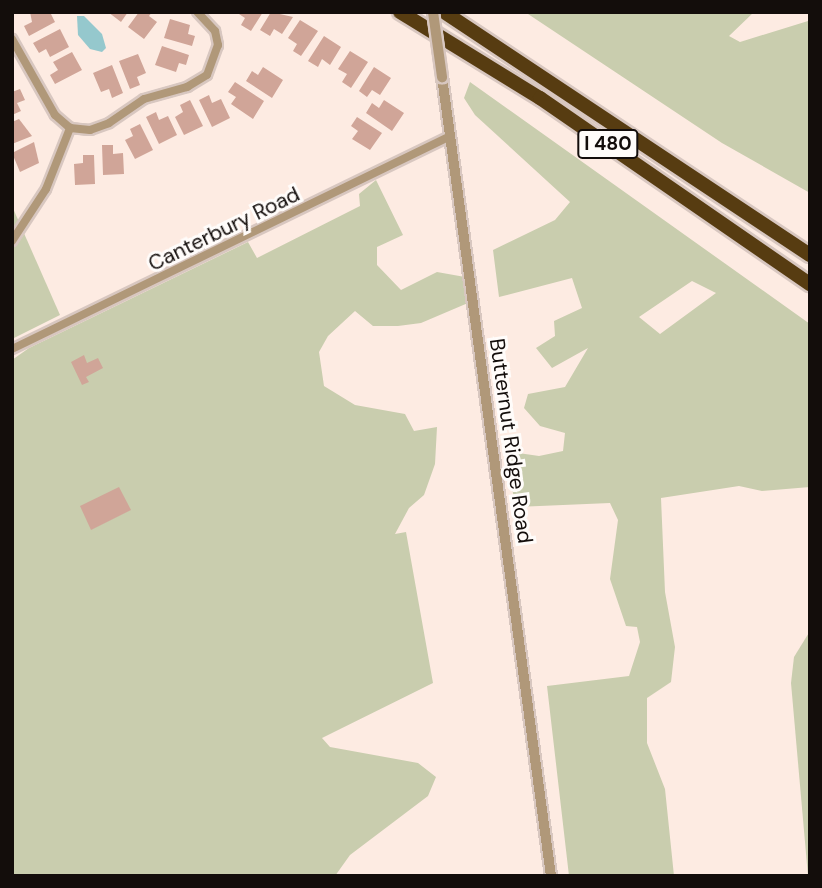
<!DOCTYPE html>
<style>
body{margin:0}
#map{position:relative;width:822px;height:888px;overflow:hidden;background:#fdebe2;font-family:"DM Sans",sans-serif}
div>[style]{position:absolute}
.green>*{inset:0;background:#c9cdae}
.water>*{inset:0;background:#95c8cd}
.building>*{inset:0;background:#d0a598}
.roads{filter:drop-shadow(2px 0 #d8c7c0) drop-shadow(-2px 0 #d8c7c0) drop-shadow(0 2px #d8c7c0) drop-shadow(0 -2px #d8c7c0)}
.minor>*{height:8px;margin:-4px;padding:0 4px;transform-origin:4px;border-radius:4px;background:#b09879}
.tertiary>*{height:10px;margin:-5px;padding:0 5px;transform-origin:5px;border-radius:5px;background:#b09879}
.motorway>*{height:14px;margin:-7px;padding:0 7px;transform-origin:7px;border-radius:7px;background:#573c11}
.bridges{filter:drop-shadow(2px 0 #d8c7c0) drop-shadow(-2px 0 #d8c7c0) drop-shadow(0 2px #d8c7c0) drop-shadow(0 -2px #d8c7c0)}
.tertiary-bridge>*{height:10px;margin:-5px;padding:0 5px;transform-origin:5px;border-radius:5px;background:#b09879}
span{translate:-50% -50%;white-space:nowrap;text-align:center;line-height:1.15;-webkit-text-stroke:6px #fffcfa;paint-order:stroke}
.shield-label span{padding:2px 5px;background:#fffcfa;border:2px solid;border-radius:5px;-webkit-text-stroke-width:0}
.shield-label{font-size:19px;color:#130d0b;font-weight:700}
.street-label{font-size:21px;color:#130d0b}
.frame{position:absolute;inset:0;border:14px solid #130d0b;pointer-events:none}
</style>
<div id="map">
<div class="green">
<i style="clip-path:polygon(525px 12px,754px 12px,729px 36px,740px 42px,808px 21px,810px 193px,722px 143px)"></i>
<i style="clip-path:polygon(evenodd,470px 82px,810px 324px,810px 487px,762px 491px,739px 486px,661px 498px,665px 592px,675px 647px,671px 682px,647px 698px,647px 743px,665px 789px,674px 876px,569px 876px,547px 686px,629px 676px,640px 642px,637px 627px,626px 626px,610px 579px,618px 520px,610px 503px,516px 507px,504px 451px,539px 456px,563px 451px,565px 433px,540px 426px,524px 408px,528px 394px,565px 387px,588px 348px,552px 368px,536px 348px,555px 336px,554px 321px,582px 308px,572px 278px,499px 297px,493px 250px,555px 220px,570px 202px,475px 115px,464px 98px,470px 82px,692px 281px,716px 293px,660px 334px,639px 317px,692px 281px)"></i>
<i style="clip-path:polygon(376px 180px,403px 235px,377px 247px,377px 265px,401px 290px,437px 272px,465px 277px,468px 303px,421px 323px,398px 326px,373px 326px,355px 311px,328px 336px,319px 352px,324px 386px,355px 405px,405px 414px,414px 431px,437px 427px,435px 464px,424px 495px,409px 508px,395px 534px,406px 532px,433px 683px,322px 738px,330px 747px,418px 763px,436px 777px,428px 796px,350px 855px,335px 876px,12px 876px,12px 360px,29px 348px,248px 242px,257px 258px,360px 206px,359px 194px)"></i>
<i style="clip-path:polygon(12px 206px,60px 315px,12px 339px)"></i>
<i style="clip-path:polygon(810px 631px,810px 876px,808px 876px,791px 683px,794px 657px)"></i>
</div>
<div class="water">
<i style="clip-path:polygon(77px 16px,84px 16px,102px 34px,106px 48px,102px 52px,90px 49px,78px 35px)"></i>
</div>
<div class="building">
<i style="clip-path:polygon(30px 12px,50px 12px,55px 22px,29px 36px,24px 26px,32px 22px)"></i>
<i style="clip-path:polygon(108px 12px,128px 12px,121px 22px)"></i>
<i style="clip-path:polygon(139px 12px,152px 12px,149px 16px,157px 22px,144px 39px,128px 27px)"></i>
<i style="clip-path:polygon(236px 12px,263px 12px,251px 31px,241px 25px,245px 18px)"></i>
<i style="clip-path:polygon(271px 12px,293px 17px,282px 34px,274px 29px,270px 36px,260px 30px)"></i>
<i style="clip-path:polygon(170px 19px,190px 25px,188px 34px,195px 36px,192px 46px,164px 38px)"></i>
<i style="clip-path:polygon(300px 20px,318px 31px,301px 56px,293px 51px,297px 44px,288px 38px)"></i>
<i style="clip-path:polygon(60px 29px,69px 47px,50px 57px,46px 49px,39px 53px,33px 43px)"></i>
<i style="clip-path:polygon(324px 36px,341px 47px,330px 65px,322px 59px,318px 67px,308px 61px)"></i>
<i style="clip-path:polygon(162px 46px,189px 55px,186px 65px,179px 63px,176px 72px,155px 65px)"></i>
<i style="clip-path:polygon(350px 51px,368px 62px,351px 88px,342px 82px,347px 74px,338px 69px)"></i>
<i style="clip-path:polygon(72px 52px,82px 70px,55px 84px,50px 75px,58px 70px,53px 62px)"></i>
<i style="clip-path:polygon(138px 54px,146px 73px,137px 77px,140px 85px,130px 89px,119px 61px)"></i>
<i style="clip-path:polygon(112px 65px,123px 93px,112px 98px,109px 89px,101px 92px,93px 73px)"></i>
<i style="clip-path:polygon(263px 67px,283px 80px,272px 98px,246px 81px,252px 71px,258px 75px)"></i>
<i style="clip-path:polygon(374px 67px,391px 78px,380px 95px,372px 90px,367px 97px,359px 91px)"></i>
<i style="clip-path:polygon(235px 82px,264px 101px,253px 119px,231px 104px,236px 97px,228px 92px)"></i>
<i style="clip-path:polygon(20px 89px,25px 100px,17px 103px,21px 111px,12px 115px,12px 92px)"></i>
<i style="clip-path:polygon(209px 95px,212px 103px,221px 99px,230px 118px,212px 127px,199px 100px)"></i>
<i style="clip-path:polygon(190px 100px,203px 126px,184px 135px,175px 117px,183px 112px,180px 105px)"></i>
<i style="clip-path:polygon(384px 100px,404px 113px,392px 131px,366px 113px,372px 103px,379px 108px)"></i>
<i style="clip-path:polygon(156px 112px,159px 120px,168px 116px,177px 135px,159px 144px,146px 117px)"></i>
<i style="clip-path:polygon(357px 117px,382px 133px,370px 150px,352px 139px,358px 131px,351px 126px)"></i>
<i style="clip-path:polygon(19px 119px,32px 136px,12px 144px,12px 122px)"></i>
<i style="clip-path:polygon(140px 124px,153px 150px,135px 159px,125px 140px,133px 136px,130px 129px)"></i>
<i style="clip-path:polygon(34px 142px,39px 163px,20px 172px,12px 153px)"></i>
<i style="clip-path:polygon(102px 145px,113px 145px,113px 154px,123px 153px,124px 174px,103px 175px)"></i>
<i style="clip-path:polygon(83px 155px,94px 155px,95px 184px,75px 185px,74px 164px,83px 163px)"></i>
<i style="clip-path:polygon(84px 355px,87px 363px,98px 358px,103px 368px,86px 377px,89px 382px,82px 385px,71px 362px)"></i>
<i style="clip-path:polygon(119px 487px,131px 510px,91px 530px,80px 506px)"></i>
</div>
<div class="roads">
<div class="minor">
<i style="left:12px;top:39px;width:87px;rotate:60.5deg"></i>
<i style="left:55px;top:115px;width:20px;rotate:41deg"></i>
<i style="left:70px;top:128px;width:20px;rotate:6deg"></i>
<i style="left:90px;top:130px;width:20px;rotate:-20deg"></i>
<i style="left:109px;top:123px;width:42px;rotate:-34.4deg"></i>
<i style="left:144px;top:99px;width:45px;rotate:-15.6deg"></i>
<i style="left:187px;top:87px;width:23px;rotate:-31deg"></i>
<i style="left:207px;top:75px;width:32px;rotate:-70deg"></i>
<i style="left:218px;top:45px;width:14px;rotate:-102deg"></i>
<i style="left:215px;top:31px;width:26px;rotate:-133deg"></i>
<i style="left:12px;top:241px;width:62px;rotate:-56.8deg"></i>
<i style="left:46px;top:189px;width:66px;rotate:-68.5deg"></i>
<i style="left:12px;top:349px;width:486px;rotate:-25.9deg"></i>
</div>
<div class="tertiary">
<i style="left:442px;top:77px;width:806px;rotate:82.23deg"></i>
</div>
<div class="motorway">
<i style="left:400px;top:12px;width:164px;rotate:31.6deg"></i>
<i style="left:540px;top:98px;width:328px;rotate:34.6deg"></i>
<i style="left:444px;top:12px;width:439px;rotate:33.6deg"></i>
</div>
</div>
<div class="bridges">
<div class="tertiary-bridge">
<i style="left:433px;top:12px;width:66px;rotate:82.1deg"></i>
</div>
</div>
<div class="shield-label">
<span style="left:608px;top:144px">I 480</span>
</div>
<div class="street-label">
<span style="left:224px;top:229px;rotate:-26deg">Canterbury Road</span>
<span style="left:511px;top:441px;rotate:82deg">Butternut Ridge Road</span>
</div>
<div class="frame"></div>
</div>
